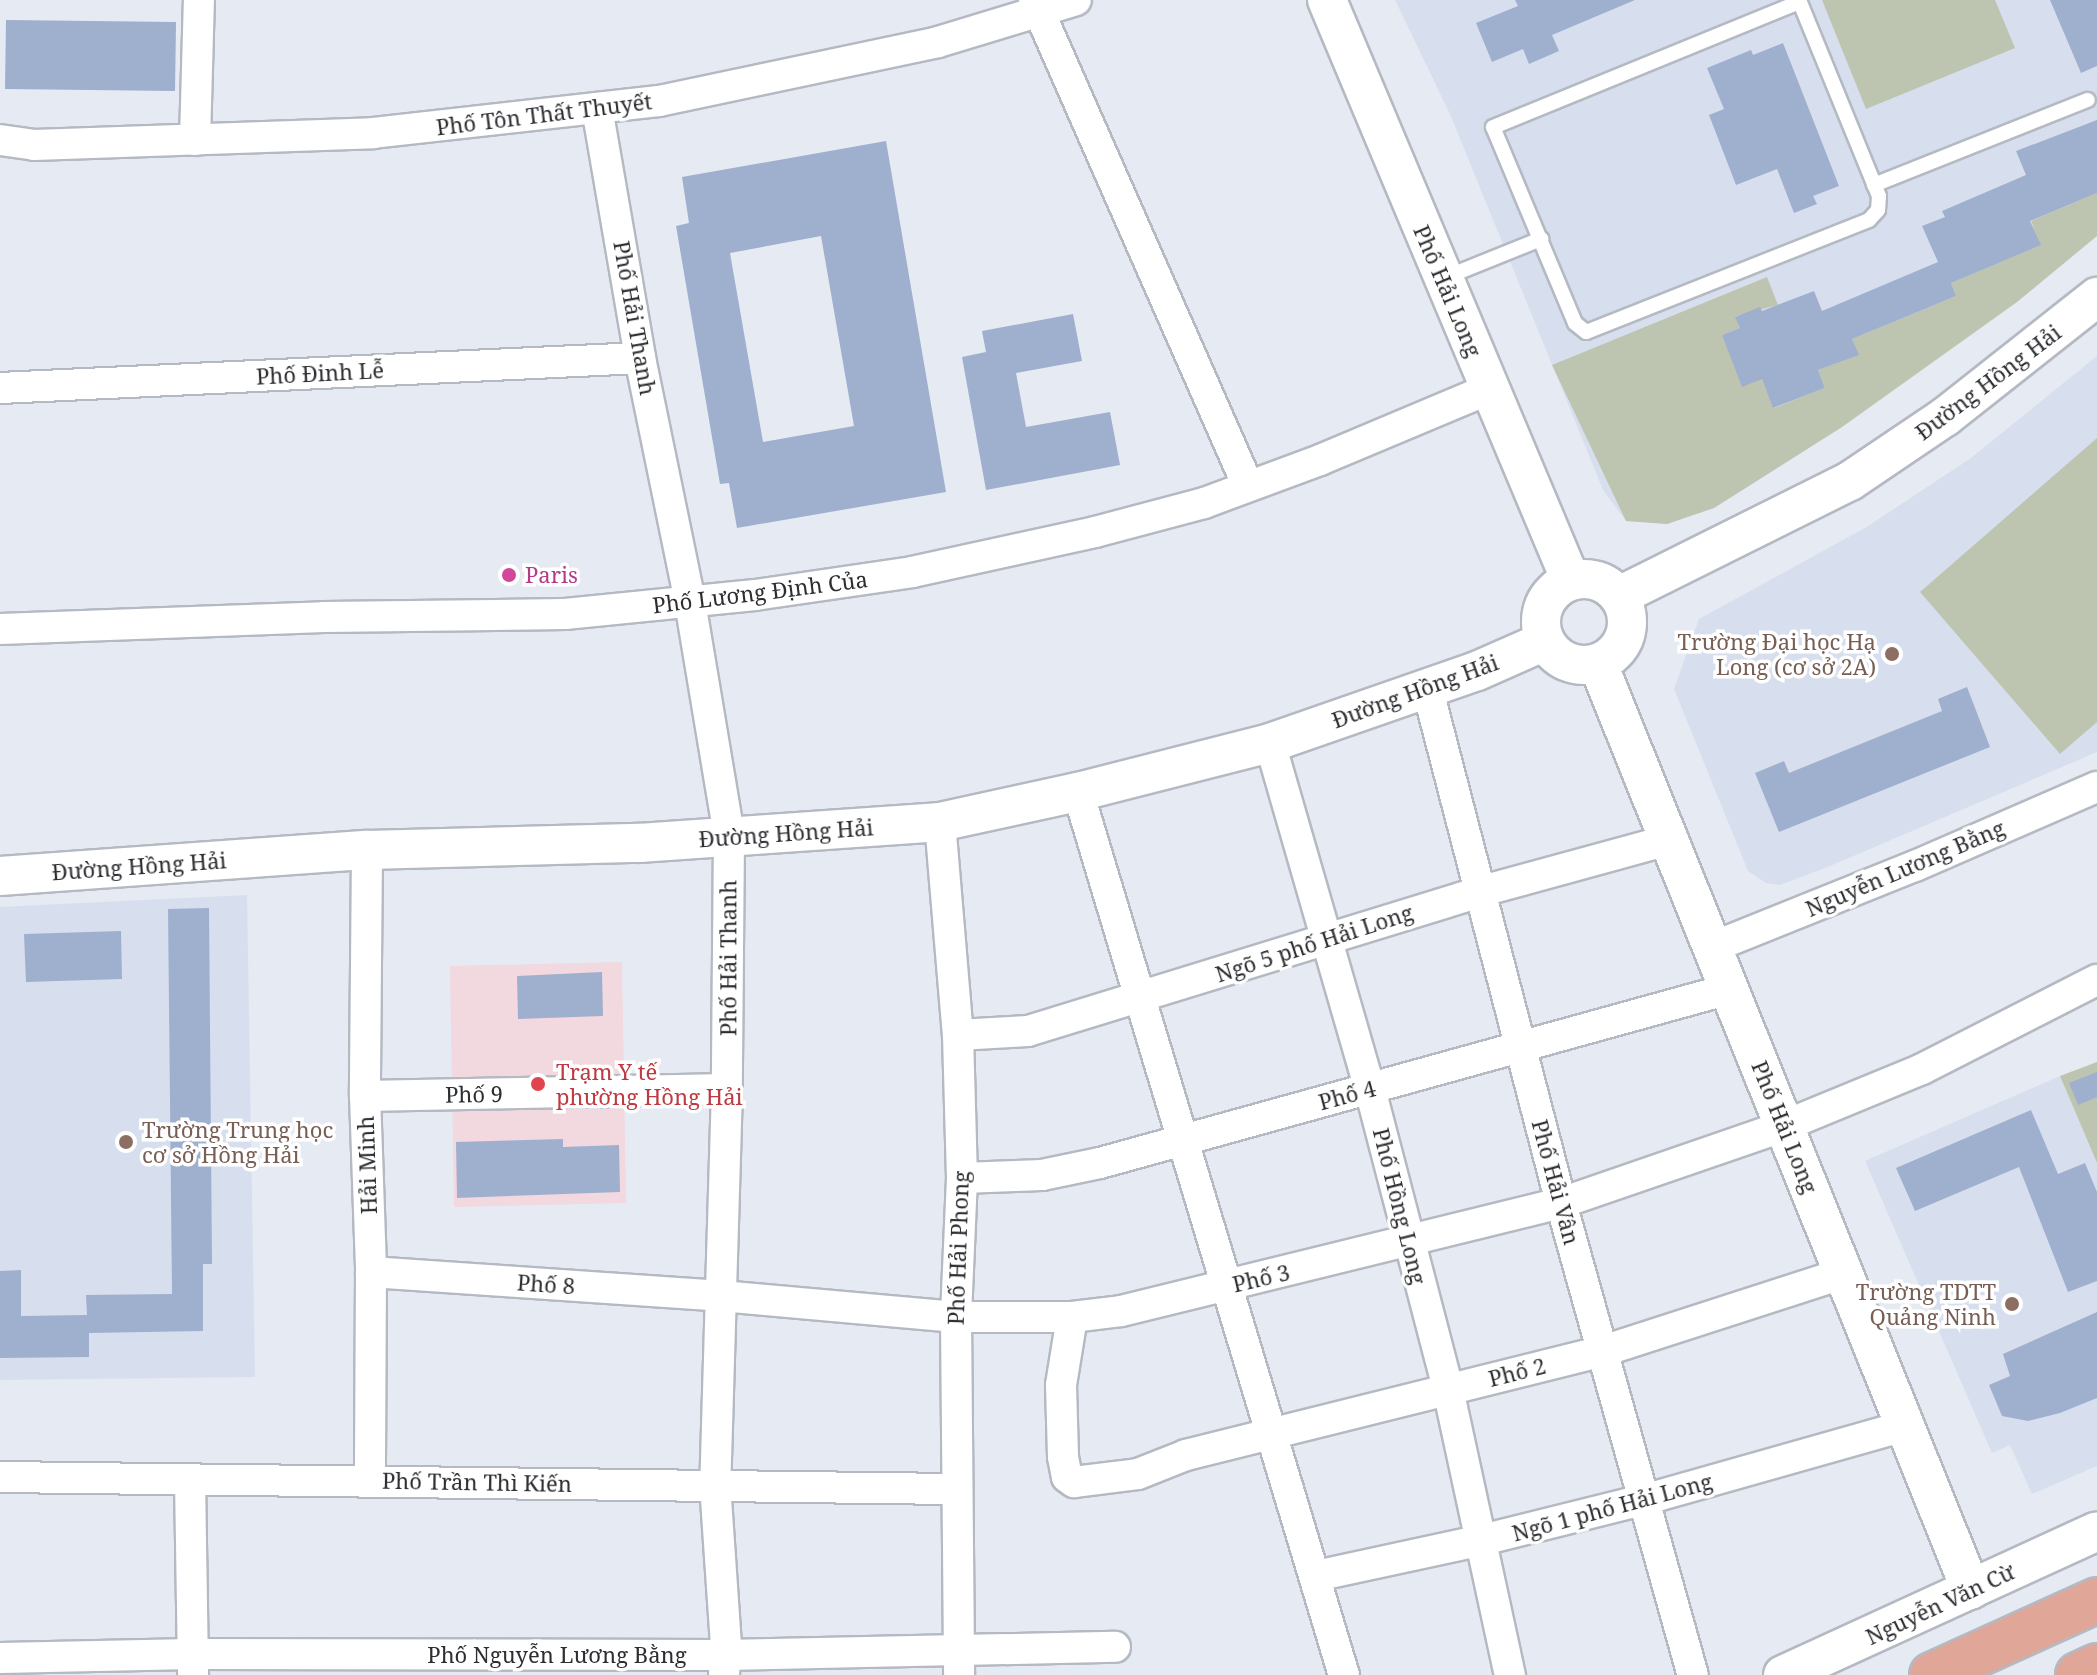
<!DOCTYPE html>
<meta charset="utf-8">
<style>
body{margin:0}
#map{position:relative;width:2097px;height:1675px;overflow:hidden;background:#e5eaf3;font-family:"Noto Serif",serif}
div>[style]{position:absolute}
.built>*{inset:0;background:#d7dfef}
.medical>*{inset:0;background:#f2d8df}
.green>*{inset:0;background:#bdc5b0}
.building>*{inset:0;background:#9fafce}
.roads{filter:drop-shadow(2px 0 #b4b9c2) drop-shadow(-2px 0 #b4b9c2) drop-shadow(0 2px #b4b9c2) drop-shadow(0 -2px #b4b9c2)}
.service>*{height:14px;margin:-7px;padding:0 7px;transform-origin:7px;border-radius:7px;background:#fff}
.minor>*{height:30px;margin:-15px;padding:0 15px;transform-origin:15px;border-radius:15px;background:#fff}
.tertiary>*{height:38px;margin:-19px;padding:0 19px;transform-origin:19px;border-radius:19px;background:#fff}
.tertiary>.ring{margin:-19px;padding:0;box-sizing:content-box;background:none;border:38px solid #fff;border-radius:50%}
.primary>*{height:44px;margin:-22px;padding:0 22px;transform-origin:22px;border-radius:22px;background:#e0a798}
.dots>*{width:22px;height:22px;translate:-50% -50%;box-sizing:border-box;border:4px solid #fff;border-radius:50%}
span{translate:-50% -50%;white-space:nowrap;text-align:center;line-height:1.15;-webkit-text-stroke:7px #fff;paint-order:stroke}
.street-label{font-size:22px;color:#2c2e31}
.hotel-label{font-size:22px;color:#b23c85}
.left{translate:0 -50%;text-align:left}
.education-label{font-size:22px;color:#785e54}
.right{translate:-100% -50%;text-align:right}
.health-label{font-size:22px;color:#be3a42}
</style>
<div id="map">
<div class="built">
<i style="clip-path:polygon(1395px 0,2097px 0,2097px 235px,2017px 302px,1842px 427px,1714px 508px,1667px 524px,1626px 521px,1603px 490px,1450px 114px)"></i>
<i style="clip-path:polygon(2097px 356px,2097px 752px,1830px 866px,1780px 885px,1766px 883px,1748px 871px,1674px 689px,1699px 619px,1865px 528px,1971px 458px)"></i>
<i style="clip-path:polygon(247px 895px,255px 1377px,0 1380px,0 907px)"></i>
<i style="clip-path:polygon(2060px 1076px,2097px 1163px,2097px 1466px,2032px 1494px,2010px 1445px,1992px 1453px,1865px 1161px)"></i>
</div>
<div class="medical">
<i style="clip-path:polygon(622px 962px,626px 1203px,454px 1207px,450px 966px)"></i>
</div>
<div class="green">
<i style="clip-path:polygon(1822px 0,1995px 0,2015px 48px,1866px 109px)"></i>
<i style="clip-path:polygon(2097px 193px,2097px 236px,2017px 302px,1842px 427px,1714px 508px,1667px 524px,1626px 521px,1552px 365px,1767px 277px,1778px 305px,1736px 316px,1740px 328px,1722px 335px,1762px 379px,1774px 408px,1825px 388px,1818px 370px,1858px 355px,1852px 339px,1956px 296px,1951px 283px,2040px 245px,2031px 221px)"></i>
<i style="clip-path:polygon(2097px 438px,2097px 722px,2060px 754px,1920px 592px)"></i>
<i style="clip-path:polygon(2097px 1062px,2097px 1163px,2060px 1076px)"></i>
</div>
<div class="building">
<i style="clip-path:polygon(1515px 0,1635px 0,1552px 35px,1559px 51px,1529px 64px,1523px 49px,1492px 62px,1476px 23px,1518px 6px)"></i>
<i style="clip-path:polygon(2050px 0,2097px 0,2097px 66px,2081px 73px)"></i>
<i style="clip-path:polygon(6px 20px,176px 22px,175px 91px,5px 89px)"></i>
<i style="clip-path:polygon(1783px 43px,1839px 186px,1813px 196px,1817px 204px,1794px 213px,1777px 169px,1736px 185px,1709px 115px,1724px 109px,1707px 68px,1751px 50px,1753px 55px)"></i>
<i style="clip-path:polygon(2097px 120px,2097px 193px,2030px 221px,2041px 245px,1951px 283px,1956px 296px,1852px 339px,1859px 355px,1818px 370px,1825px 388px,1773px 408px,1762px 379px,1742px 387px,1722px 335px,1740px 328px,1735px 317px,1760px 307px,1762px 311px,1814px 291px,1822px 311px,1938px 262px,1922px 226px,1945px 217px,1942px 211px,2026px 175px,2016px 151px)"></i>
<i style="clip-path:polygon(evenodd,886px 141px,946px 492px,737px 528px,729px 483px,720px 484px,676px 226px,689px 223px,682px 177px,886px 141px,821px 236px,854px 426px,763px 442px,730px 253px,821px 236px)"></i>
<i style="clip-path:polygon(1073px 314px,1082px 361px,1016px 373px,1026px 427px,1110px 412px,1120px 465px,986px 490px,962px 357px,986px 352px,982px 331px)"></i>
<i style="clip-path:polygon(1967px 687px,1990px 747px,1779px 832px,1755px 773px,1784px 761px,1789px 773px,1942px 711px,1938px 699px)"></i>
<i style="clip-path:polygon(209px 908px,212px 1264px,203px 1264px,203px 1331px,89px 1333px,89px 1357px,0 1358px,0 1271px,21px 1270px,21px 1316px,87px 1315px,86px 1295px,172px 1294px,168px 909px)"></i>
<i style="clip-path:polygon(121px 931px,122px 979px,26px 982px,24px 934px)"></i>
<i style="clip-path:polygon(602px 972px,603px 1016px,518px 1019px,517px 976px)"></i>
<i style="clip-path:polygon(2097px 1072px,2097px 1097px,2078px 1105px,2069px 1083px)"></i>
<i style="clip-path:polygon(2031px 1110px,2058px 1174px,2085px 1163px,2097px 1192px,2097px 1281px,2068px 1292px,2019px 1167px,1915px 1211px,1896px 1168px)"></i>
<i style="clip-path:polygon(563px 1139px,563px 1147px,619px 1145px,620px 1192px,457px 1198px,456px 1142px)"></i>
<i style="clip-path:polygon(2097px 1312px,2097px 1398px,2060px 1413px,2028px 1421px,2002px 1416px,1989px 1385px,2010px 1376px,2003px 1354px)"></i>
</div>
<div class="roads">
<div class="service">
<i style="left:1799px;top:0;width:212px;rotate:67.8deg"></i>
<i style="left:1879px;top:196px;width:14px;rotate:94deg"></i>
<i style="left:1878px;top:210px;width:13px;rotate:132deg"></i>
<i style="left:1869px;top:220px;width:304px;rotate:158.4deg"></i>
<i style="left:1586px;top:332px;width:14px;rotate:-141deg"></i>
<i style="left:1575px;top:323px;width:212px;rotate:-112.7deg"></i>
<i style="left:1493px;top:127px;width:331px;rotate:-22.2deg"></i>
<i style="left:1874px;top:185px;width:230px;rotate:-21.7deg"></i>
<i style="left:1444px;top:278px;width:105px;rotate:-21.9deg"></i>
</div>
<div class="minor">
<i style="left:1034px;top:0;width:531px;rotate:66.23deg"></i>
<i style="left:597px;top:108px;width:254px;rotate:80.2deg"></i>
<i style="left:640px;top:358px;width:249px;rotate:78.4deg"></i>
<i style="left:690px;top:602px;width:237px;rotate:80.5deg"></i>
<i style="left:729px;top:836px;width:253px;rotate:90.5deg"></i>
<i style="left:727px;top:1089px;width:395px;rotate:91.7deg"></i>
<i style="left:715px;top:1484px;width:162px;rotate:86.1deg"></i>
<i style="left:726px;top:1646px;width:29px;rotate:94deg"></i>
<i style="left:0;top:140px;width:34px;rotate:8deg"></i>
<i style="left:34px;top:145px;width:339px;rotate:-2deg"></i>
<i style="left:373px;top:133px;width:288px;rotate:-6.4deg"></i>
<i style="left:659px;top:101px;width:285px;rotate:-11.9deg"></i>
<i style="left:938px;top:42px;width:144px;rotate:-16.9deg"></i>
<i style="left:195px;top:140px;width:140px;rotate:-88.4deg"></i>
<i style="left:0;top:388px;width:641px;rotate:-2.68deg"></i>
<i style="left:0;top:629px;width:324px;rotate:-2.1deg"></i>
<i style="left:324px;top:617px;width:241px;rotate:-0.7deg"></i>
<i style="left:565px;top:614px;width:191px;rotate:-5.7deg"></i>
<i style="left:755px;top:595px;width:159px;rotate:-8.3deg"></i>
<i style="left:912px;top:572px;width:187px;rotate:-12.3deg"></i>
<i style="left:1095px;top:532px;width:113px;rotate:-14.9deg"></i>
<i style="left:1204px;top:503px;width:124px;rotate:-20.3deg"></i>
<i style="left:1320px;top:460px;width:183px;rotate:-22.8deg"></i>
<i style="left:1427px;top:687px;width:533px;rotate:75.44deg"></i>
<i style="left:1561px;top:1203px;width:490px;rotate:74.4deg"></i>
<i style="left:1270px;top:743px;width:360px;rotate:73.9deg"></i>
<i style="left:1370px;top:1089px;width:310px;rotate:75.4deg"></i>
<i style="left:1448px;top:1389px;width:293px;rotate:77.8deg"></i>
<i style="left:1078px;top:792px;width:922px;rotate:73.24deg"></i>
<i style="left:940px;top:822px;width:214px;rotate:85.2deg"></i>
<i style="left:958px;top:1035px;width:143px;rotate:88.4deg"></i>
<i style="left:962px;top:1178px;width:139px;rotate:92.5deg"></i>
<i style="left:956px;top:1317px;width:358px;rotate:89.5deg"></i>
<i style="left:367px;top:850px;width:246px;rotate:90.5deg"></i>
<i style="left:365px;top:1096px;width:176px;rotate:88deg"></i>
<i style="left:371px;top:1272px;width:208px;rotate:90.3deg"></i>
<i style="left:1713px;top:947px;width:218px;rotate:-21.9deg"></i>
<i style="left:1915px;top:866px;width:198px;rotate:-23.5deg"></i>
<i style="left:958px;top:1035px;width:70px;rotate:-3.3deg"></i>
<i style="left:1028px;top:1031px;width:475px;rotate:-17.1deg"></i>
<i style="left:1482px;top:891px;width:194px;rotate:-15.3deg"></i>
<i style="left:365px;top:1096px;width:362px;rotate:-1.1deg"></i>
<i style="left:962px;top:1178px;width:80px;rotate:-2.1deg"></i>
<i style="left:1042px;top:1175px;width:59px;rotate:-11.7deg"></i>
<i style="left:1100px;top:1163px;width:653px;rotate:-15.46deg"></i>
<i style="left:371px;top:1272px;width:351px;rotate:3.9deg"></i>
<i style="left:721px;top:1296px;width:236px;rotate:5.1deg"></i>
<i style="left:956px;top:1317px;width:116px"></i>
<i style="left:1072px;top:1317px;width:49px;rotate:-7deg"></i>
<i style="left:1121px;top:1311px;width:453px;rotate:-13.8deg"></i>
<i style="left:1561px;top:1203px;width:236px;rotate:-19deg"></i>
<i style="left:1784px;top:1126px;width:149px;rotate:-22.4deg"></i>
<i style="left:1922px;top:1069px;width:196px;rotate:-27deg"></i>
<i style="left:1072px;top:1317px;width:69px;rotate:99.2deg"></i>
<i style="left:1061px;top:1385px;width:72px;rotate:88.4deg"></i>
<i style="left:1063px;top:1457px;width:20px;rotate:79deg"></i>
<i style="left:1067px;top:1477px;width:9px;rotate:36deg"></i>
<i style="left:1074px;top:1482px;width:64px;rotate:-7.1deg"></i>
<i style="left:1138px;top:1474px;width:52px;rotate:-21.6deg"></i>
<i style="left:1186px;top:1455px;width:430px;rotate:-14deg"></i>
<i style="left:1603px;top:1351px;width:253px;rotate:-17.9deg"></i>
<i style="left:0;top:1477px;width:955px;rotate:0.72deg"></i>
<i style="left:190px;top:1479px;width:194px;rotate:89.1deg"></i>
<i style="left:1316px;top:1576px;width:166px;rotate:-12.2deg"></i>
<i style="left:1478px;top:1541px;width:170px;rotate:-14deg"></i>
<i style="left:1643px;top:1500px;width:272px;rotate:-15.8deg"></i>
<i style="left:0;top:1658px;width:193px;rotate:-1.2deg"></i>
<i style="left:193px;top:1654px;width:532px;rotate:0.11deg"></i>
<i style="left:725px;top:1655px;width:390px;rotate:-1.2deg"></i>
</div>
<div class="tertiary">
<i style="left:1327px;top:0;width:630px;rotate:67.22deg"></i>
<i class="ring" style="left:1541px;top:579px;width:48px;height:48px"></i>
<i style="left:1619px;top:596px;width:258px;rotate:-26.5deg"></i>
<i style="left:1850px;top:481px;width:115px;rotate:-34deg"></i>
<i style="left:1945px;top:417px;width:194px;rotate:-38.3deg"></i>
<i style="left:1598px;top:664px;width:998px;rotate:68.06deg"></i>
<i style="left:0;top:876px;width:368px;rotate:-4.1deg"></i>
<i style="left:367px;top:850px;width:273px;rotate:-1.5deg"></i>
<i style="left:640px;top:843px;width:301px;rotate:-4deg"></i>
<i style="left:940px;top:822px;width:141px;rotate:-12.3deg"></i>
<i style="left:1078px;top:792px;width:198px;rotate:-14.3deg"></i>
<i style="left:1270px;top:743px;width:219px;rotate:-19.2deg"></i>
<i style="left:1477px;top:671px;width:74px;rotate:-23.8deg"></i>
<i style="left:1783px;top:1675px;width:345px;rotate:-24.6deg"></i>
</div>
<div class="primary">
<i style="left:1932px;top:1675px;width:181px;rotate:-24.4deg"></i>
<i style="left:2078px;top:1675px;width:21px;rotate:-25deg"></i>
</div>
</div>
<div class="dots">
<i style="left:509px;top:575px;background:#d1479c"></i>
<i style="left:1892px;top:654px;background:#8d6e63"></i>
<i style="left:538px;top:1084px;background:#e0444e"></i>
<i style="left:126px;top:1142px;background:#8d6e63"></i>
<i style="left:2012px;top:1304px;background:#8d6e63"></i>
</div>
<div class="street-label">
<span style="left:544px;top:114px;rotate:-7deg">Phố Tôn Thất Thuyết</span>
<span style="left:1448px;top:291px;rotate:67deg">Phố Hải Long</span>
<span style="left:635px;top:318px;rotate:80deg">Phố Hải Thanh</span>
<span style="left:320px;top:373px;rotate:-3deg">Phố Đinh Lễ</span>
<span style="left:1988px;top:382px;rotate:-37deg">Đường Hồng Hải</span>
<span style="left:760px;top:592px;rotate:-7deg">Phố Lương Định Của</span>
<span style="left:1415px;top:691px;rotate:-20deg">Đường Hồng Hải</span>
<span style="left:786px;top:833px;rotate:-4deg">Đường Hồng Hải</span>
<span style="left:139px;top:866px;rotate:-4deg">Đường Hồng Hải</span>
<span style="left:1905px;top:868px;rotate:-23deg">Nguyễn Lương Bằng</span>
<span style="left:1314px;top:943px;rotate:-18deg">Ngõ 5 phố Hải Long</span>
<span style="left:728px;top:958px;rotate:-90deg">Phố Hải Thanh</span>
<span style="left:474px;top:1094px;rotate:-1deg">Phố 9</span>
<span style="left:1347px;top:1095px;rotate:-15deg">Phố 4</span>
<span style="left:1785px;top:1127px;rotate:68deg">Phố Hải Long</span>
<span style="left:367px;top:1165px;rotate:-92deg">Hải Minh</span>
<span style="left:1556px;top:1182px;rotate:75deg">Phố Hải Vân</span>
<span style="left:1400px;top:1206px;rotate:76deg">Phố Hồng Long</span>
<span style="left:958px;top:1248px;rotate:-88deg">Phố Hải Phong</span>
<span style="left:1261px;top:1278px;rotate:-13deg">Phố 3</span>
<span style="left:546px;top:1284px;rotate:4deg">Phố 8</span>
<span style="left:1517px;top:1372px;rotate:-14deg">Phố 2</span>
<span style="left:477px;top:1482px;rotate:1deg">Phố Trần Thì Kiến</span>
<span style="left:1612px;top:1507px;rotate:-15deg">Ngõ 1 phố Hải Long</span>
<span style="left:1940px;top:1604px;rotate:-25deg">Nguyễn Văn Cừ</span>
<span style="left:557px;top:1655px">Phố Nguyễn Lương Bằng</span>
</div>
<div class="hotel-label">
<span class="left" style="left:525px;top:575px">Paris</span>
</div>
<div class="education-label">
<span class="right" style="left:1876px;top:654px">Trường Đại học Hạ<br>Long (cơ sở 2A)</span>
<span class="left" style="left:142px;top:1142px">Trường Trung học<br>cơ sở Hồng Hải</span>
<span class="right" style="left:1996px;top:1304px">Trường TDTT<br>Quảng Ninh</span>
</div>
<div class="health-label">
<span class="left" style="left:556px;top:1084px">Trạm Y tế<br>phường Hồng Hải</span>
</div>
</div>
